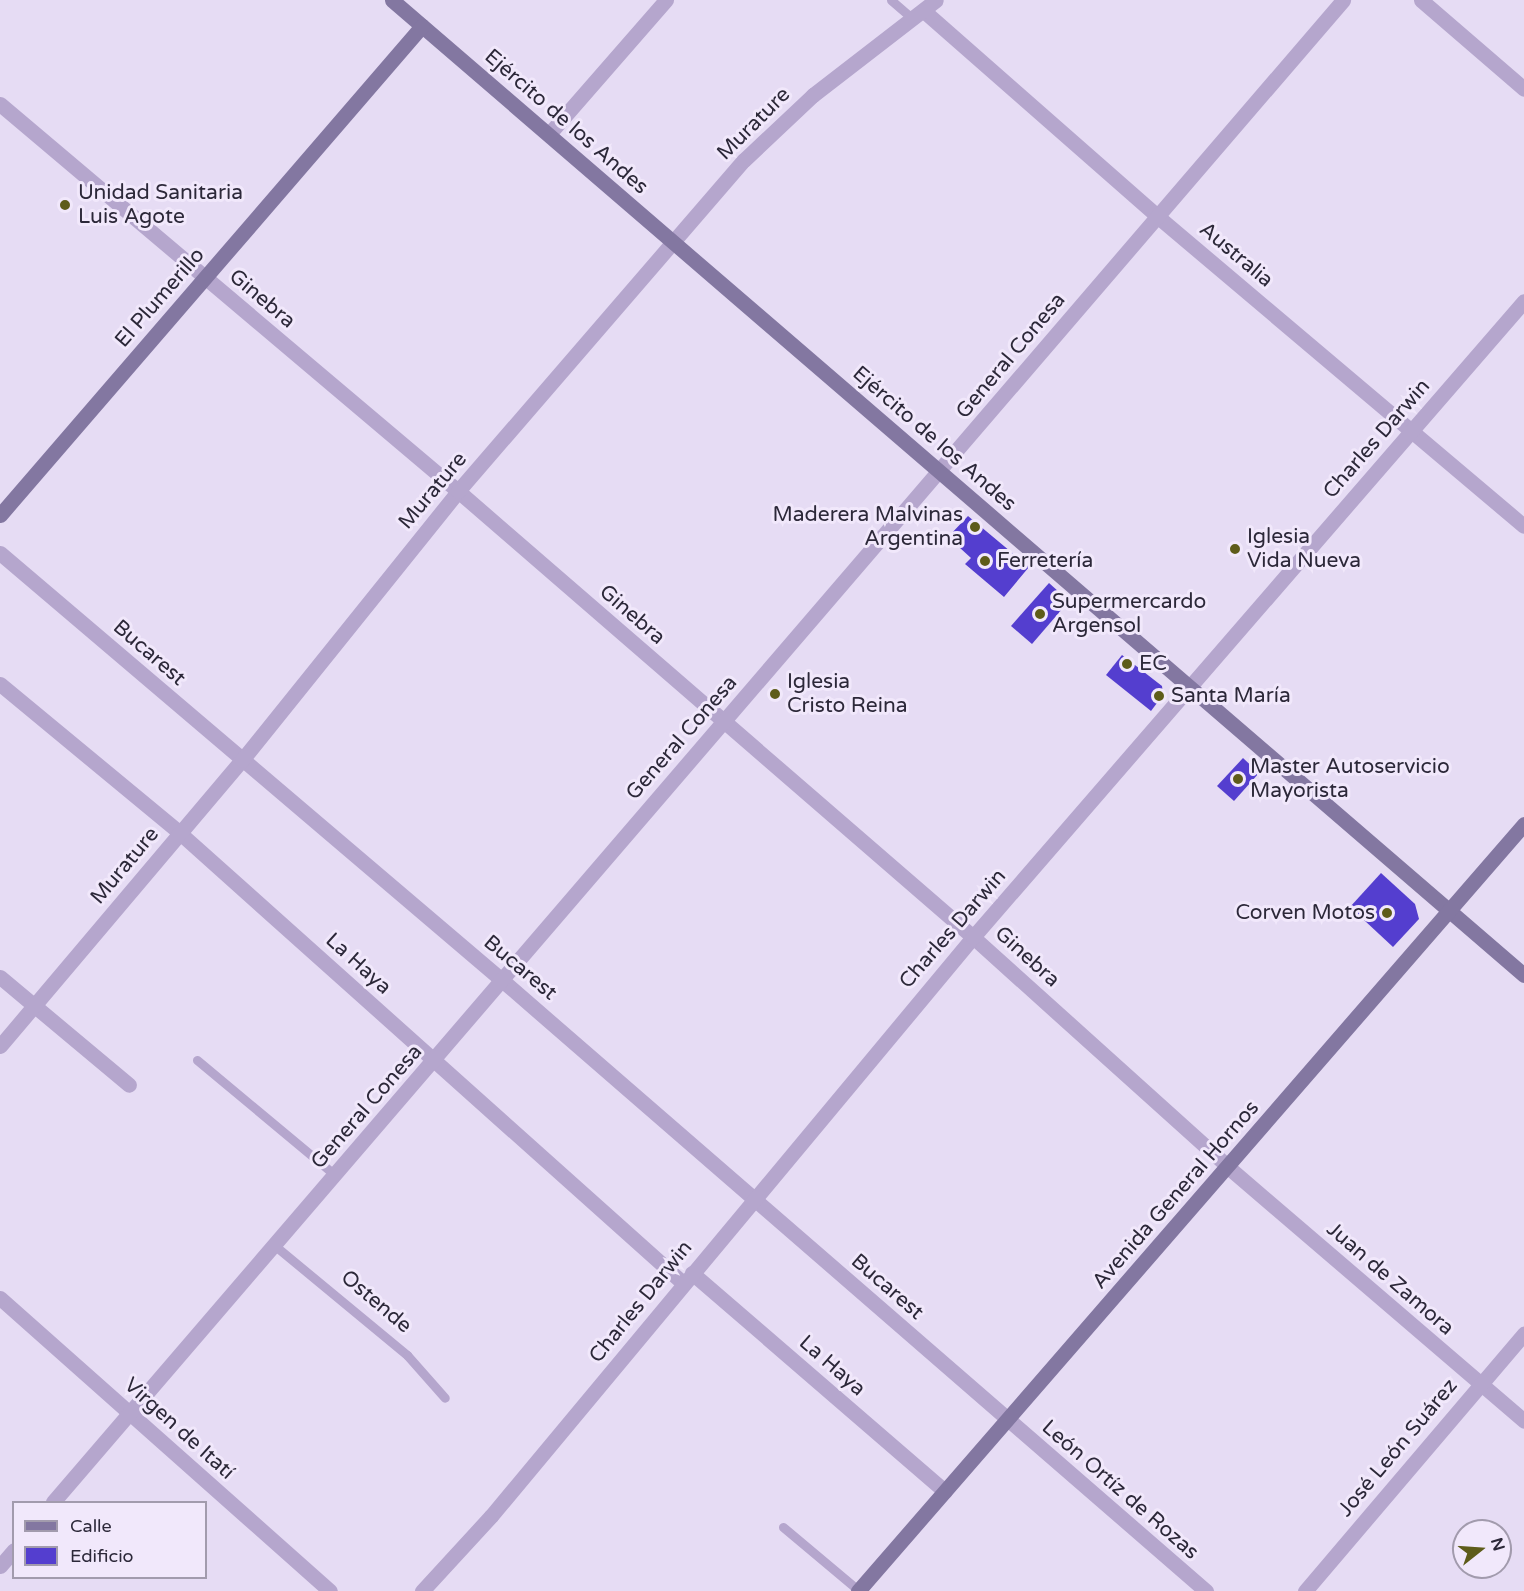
<!DOCTYPE html>
<meta charset="utf-8">
<style>
body{margin:0}
#map{position:relative;width:1524px;height:1591px;overflow:hidden;background:#e6dcf4;font-family:"Varela Round",sans-serif}
div>[style]{position:absolute}
.building>*{inset:0;background:#543ecf}
.lane>*{height:9px;margin:-4.5px;padding:0 4.5px;transform-origin:4.5px;border-radius:4.5px;background:#b5a6cd}
.street>*{height:15px;margin:-7.5px;padding:0 7.5px;transform-origin:7.5px;border-radius:7.5px;background:#b5a6cd}
.secondary>*{height:15px;margin:-7.5px;padding:0 7.5px;transform-origin:7.5px;border-radius:7.5px;background:#8377a1}
.dots>*{width:16px;height:16px;translate:-50% -50%;box-sizing:border-box;border:3px solid #f1e8fb;border-radius:50%}
span{translate:-50% -50%;white-space:nowrap;text-align:center;line-height:1.15;-webkit-text-stroke:6px #f1e8fb;paint-order:stroke}
.street-label{font-size:21px;color:#2c2839}
.poi-label{font-size:21px;color:#2c2839}
.left{translate:0 -50%;text-align:left}
.right{translate:-100% -50%;text-align:right}
.legend{position:absolute;left:12px;top:1501px;width:195px;height:78px;box-sizing:border-box;background:#f1e8fb;border:2px solid #a29bad;margin:0;padding:8px 10px;list-style:none;font-size:18px;color:#2c2839}
.legend li{display:flex;align-items:center;gap:12px;height:30px}
.legend b{width:30px;border:2px solid #a29bad}
.north{position:absolute;left:1452px;top:1519px;width:60px;height:60px;box-sizing:border-box;background:#f1e8fb;border:2px solid #a29bad;border-radius:50%;rotate:73deg;font-size:16px;font-weight:700;line-height:24px;text-align:center;color:#2c2839}
.north::after{content:'';display:block;margin:auto;width:21px;height:27px;background:#5e5c1a;clip-path:polygon(50% 0,100% 100%,50% 72%,0 100%)}
</style>
<div id="map">
<div class="building">
<i style="clip-path:polygon(968px 516px,1029px 567px,1004px 597px,965px 564px,971px 558px,948px 537px)"></i>
<i style="clip-path:polygon(1049px 583px,1069px 601px,1032px 644px,1011px 626px)"></i>
<i style="clip-path:polygon(1122px 655px,1162px 686px,1163px 695px,1151px 711px,1106px 675px)"></i>
<i style="clip-path:polygon(1243px 758px,1259px 773px,1234px 801px,1217px 786px)"></i>
<i style="clip-path:polygon(1381px 873px,1415px 904px,1419px 919px,1393px 947px,1350px 907px)"></i>
</div>
<div class="lane">
<i style="left:891px;top:0;width:30px;rotate:41deg"></i>
<i style="left:197px;top:1060px;width:180px;rotate:39.8deg"></i>
<i style="left:274px;top:1245px;width:173px;rotate:39.6deg"></i>
<i style="left:407px;top:1355px;width:57px;rotate:48.5deg"></i>
<i style="left:783px;top:1527px;width:98px;rotate:40deg"></i>
</div>
<div class="street">
<i style="left:1421px;top:0;width:136px;rotate:40.8deg"></i>
<i style="left:925px;top:12px;width:309px;rotate:41.3deg"></i>
<i style="left:1157px;top:216px;width:480px;rotate:40.2deg"></i>
<i style="left:0;top:104px;width:600px;rotate:40.2deg"></i>
<i style="left:458px;top:491px;width:681px;rotate:40.89deg"></i>
<i style="left:973px;top:937px;width:343px;rotate:42deg"></i>
<i style="left:1228px;top:1167px;width:390px;rotate:40.6deg"></i>
<i style="left:549px;top:134px;width:178px;rotate:-48.9deg"></i>
<i style="left:0;top:553px;width:660px;rotate:40.39deg"></i>
<i style="left:503px;top:981px;width:931px;rotate:40.95deg"></i>
<i style="left:0;top:684px;width:235px;rotate:39.6deg"></i>
<i style="left:181px;top:834px;width:674px;rotate:41.81deg"></i>
<i style="left:0;top:977px;width:168px;rotate:39.9deg"></i>
<i style="left:0;top:1046px;width:375px;rotate:-49.8deg"></i>
<i style="left:242px;top:760px;width:345px;rotate:-51.2deg"></i>
<i style="left:458px;top:491px;width:437px;rotate:-49.2deg"></i>
<i style="left:744px;top:160px;width:95px;rotate:-43.3deg"></i>
<i style="left:813px;top:95px;width:155px;rotate:-37.7deg"></i>
<i style="left:692px;top:1273px;width:334px;rotate:40.8deg"></i>
<i style="left:0;top:1298px;width:441px;rotate:41.6deg"></i>
<i style="left:53px;top:1502px;width:1980px;rotate:-49.34deg"></i>
<i style="left:0;top:1566px;width:21px;rotate:-49deg"></i>
<i style="left:422px;top:1591px;width:102px;rotate:-47.4deg"></i>
<i style="left:491px;top:1516px;width:753px;rotate:-50.22deg"></i>
<i style="left:973px;top:937px;width:841px;rotate:-49.1deg"></i>
<i style="left:1305px;top:1591px;width:338px;rotate:-49.6deg"></i>
</div>
<div class="secondary">
<i style="left:392px;top:0;width:1494px;rotate:40.74deg"></i>
<i style="left:0;top:515px;width:646px;rotate:-49.21deg"></i>
<i style="left:858px;top:1591px;width:1016px;rotate:-49.03deg"></i>
</div>
<div class="dots">
<i style="left:65px;top:205px;background:#5e5c1a"></i>
<i style="left:975px;top:527px;background:#5e5c1a"></i>
<i style="left:1235px;top:549px;background:#5e5c1a"></i>
<i style="left:985px;top:561px;background:#5e5c1a"></i>
<i style="left:1040px;top:614px;background:#5e5c1a"></i>
<i style="left:1127px;top:664px;background:#5e5c1a"></i>
<i style="left:775px;top:694px;background:#5e5c1a"></i>
<i style="left:1159px;top:696px;background:#5e5c1a"></i>
<i style="left:1238px;top:779px;background:#5e5c1a"></i>
<i style="left:1387px;top:913px;background:#5e5c1a"></i>
</div>
<div class="street-label">
<span style="left:566px;top:122px;rotate:41deg">Ejército de los Andes</span>
<span style="left:754px;top:124px;rotate:-45deg">Murature</span>
<span style="left:1236px;top:255px;rotate:40deg">Australia</span>
<span style="left:160px;top:298px;rotate:-49deg">El Plumerillo</span>
<span style="left:262px;top:299px;rotate:40deg">Ginebra</span>
<span style="left:1011px;top:356px;rotate:-50deg">General Conesa</span>
<span style="left:934px;top:439px;rotate:41deg">Ejército de los Andes</span>
<span style="left:1377px;top:439px;rotate:-49deg">Charles Darwin</span>
<span style="left:433px;top:491px;rotate:-50deg">Murature</span>
<span style="left:632px;top:615px;rotate:41deg">Ginebra</span>
<span style="left:149px;top:653px;rotate:41deg">Bucarest</span>
<span style="left:682px;top:738px;rotate:-49deg">General Conesa</span>
<span style="left:125px;top:866px;rotate:-50deg">Murature</span>
<span style="left:953px;top:929px;rotate:-49deg">Charles Darwin</span>
<span style="left:1027px;top:957px;rotate:42deg">Ginebra</span>
<span style="left:358px;top:964px;rotate:42deg">La Haya</span>
<span style="left:520px;top:968px;rotate:40deg">Bucarest</span>
<span style="left:367px;top:1107px;rotate:-49deg">General Conesa</span>
<span style="left:1176px;top:1195px;rotate:-49deg">Avenida General Hornos</span>
<span style="left:1390px;top:1279px;rotate:41deg">Juan de Zamora</span>
<span style="left:887px;top:1287px;rotate:41deg">Bucarest</span>
<span style="left:376px;top:1302px;rotate:40deg">Ostende</span>
<span style="left:641px;top:1302px;rotate:-51deg">Charles Darwin</span>
<span style="left:832px;top:1366px;rotate:41deg">La Haya</span>
<span style="left:179px;top:1429px;rotate:42deg">Virgen de Itatí</span>
<span style="left:1398px;top:1448px;rotate:-50deg">José León Suárez</span>
<span style="left:1120px;top:1490px;rotate:41deg">León Ortíz de Rozas</span>
</div>
<div class="poi-label">
<span class="left" style="left:78px;top:205px">Unidad Sanitaria<br>Luis Agote</span>
<span class="right" style="left:963px;top:527px">Maderera Malvinas<br>Argentina</span>
<span class="left" style="left:1247px;top:549px">Iglesia<br>Vida Nueva</span>
<span class="left" style="left:997px;top:561px">Ferretería</span>
<span class="left" style="left:1052px;top:614px">Supermercardo<br>Argensol</span>
<span class="left" style="left:1139px;top:664px">EC</span>
<span class="left" style="left:787px;top:694px">Iglesia<br>Cristo Reina</span>
<span class="left" style="left:1171px;top:696px">Santa María</span>
<span class="left" style="left:1250px;top:779px">Master Autoservicio<br>Mayorista</span>
<span class="right" style="left:1375px;top:913px">Corven Motos</span>
</div>
<ul class="legend">
<li><b style="height:8px;background:#8377a1"></b>Calle</li>
<li><b style="height:16px;background:#543ecf"></b>Edificio</li>
</ul>
<div class="north">N</div>
</div>
